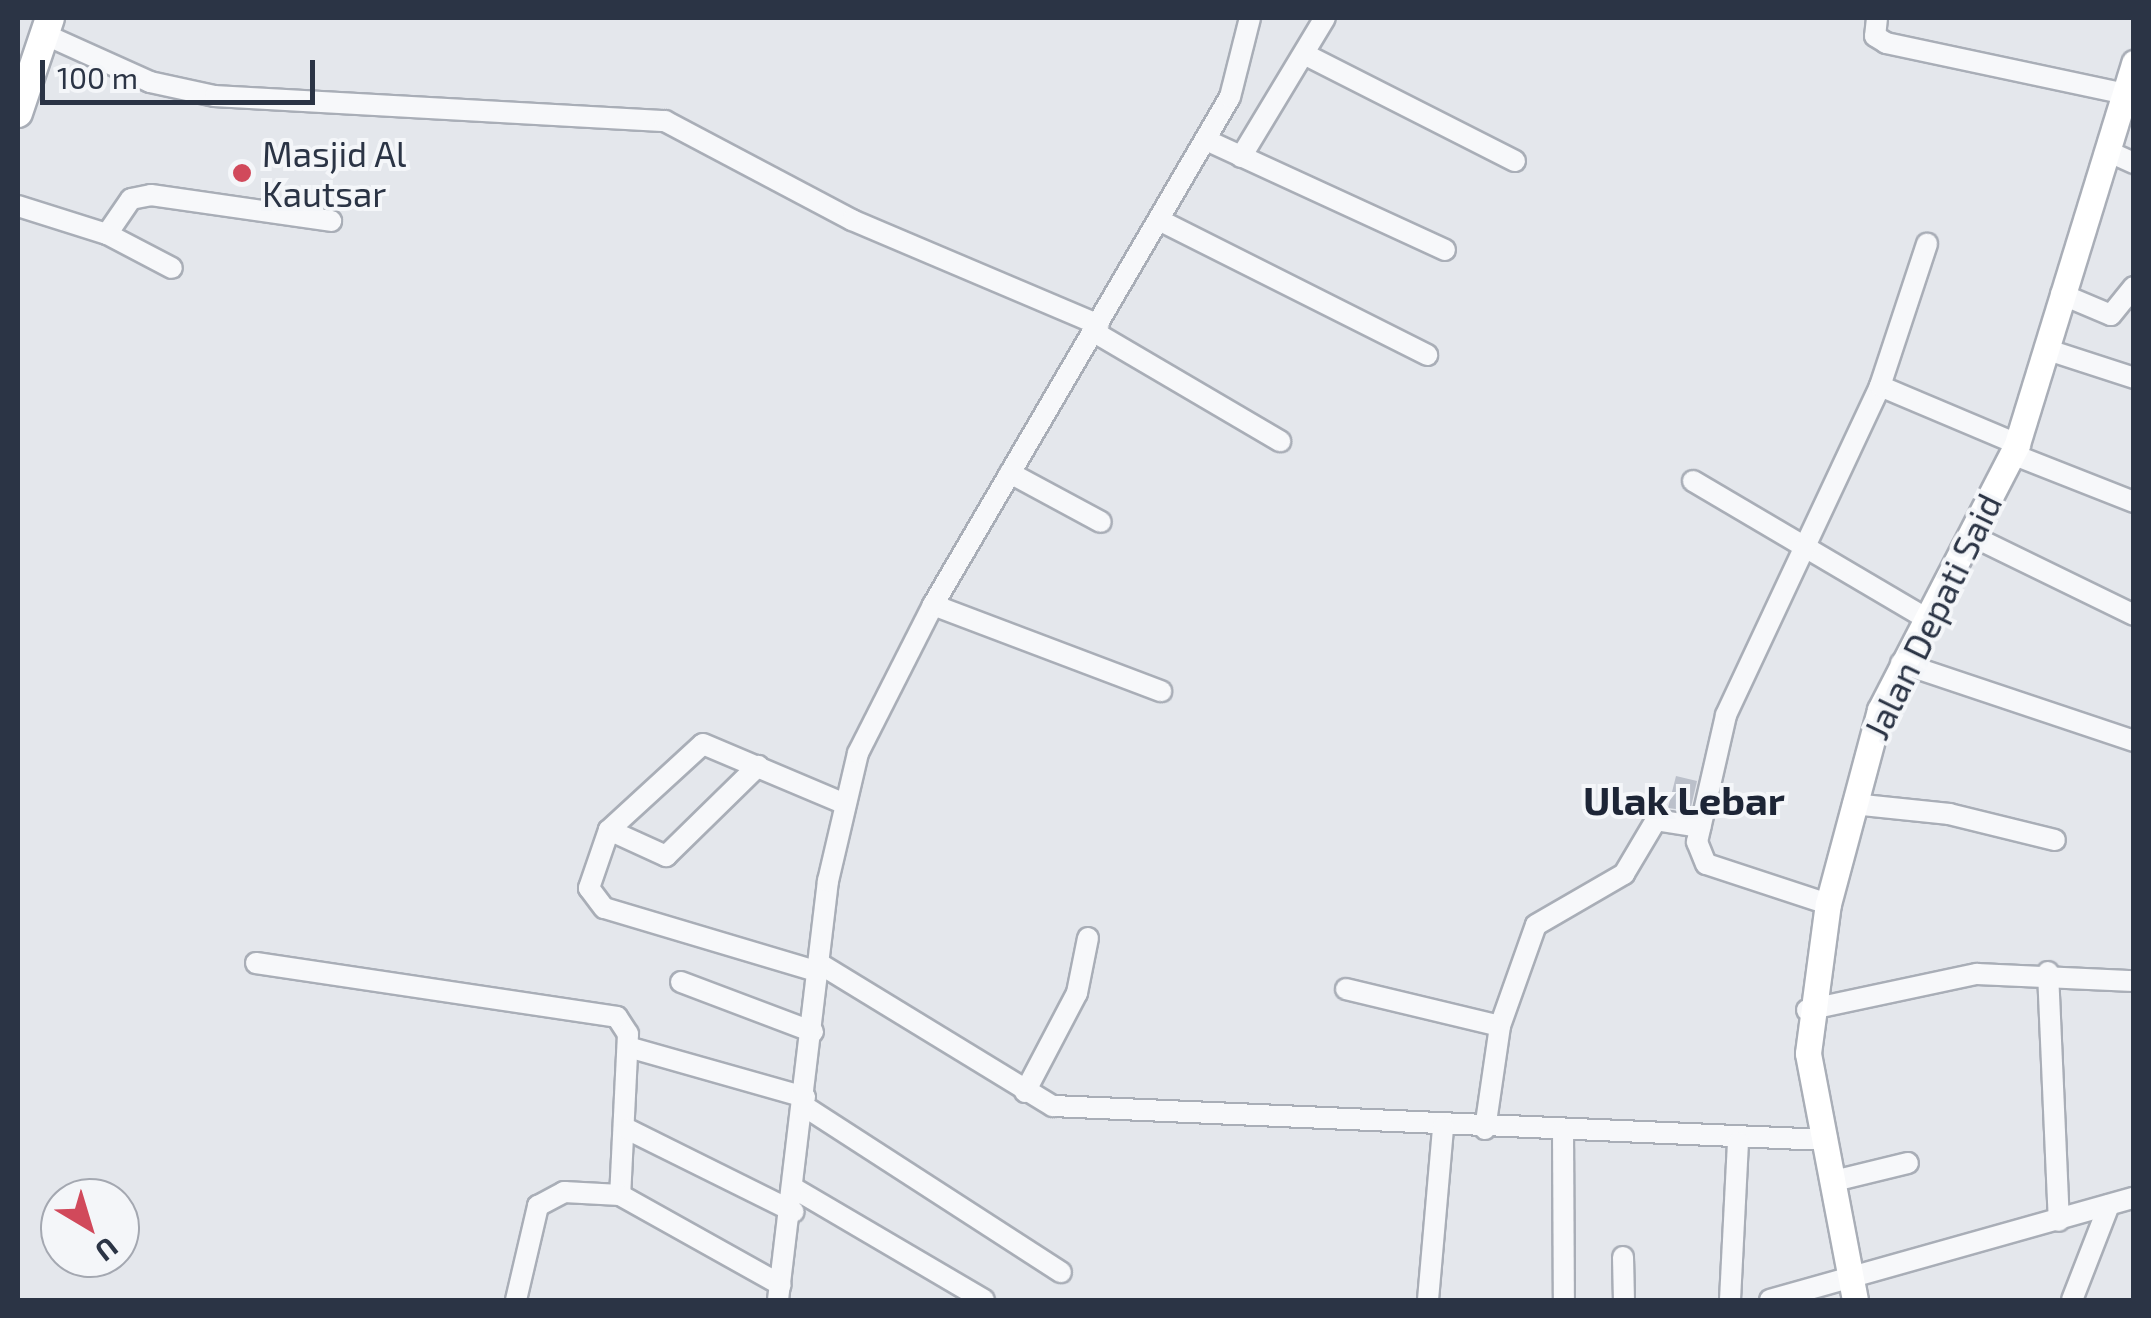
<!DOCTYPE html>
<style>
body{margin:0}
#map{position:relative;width:2151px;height:1318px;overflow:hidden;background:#e4e7ec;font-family:"Exo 2",sans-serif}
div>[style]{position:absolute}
.building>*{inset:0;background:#bbc0ca}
.roads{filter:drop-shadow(2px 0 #a9aeb7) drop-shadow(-2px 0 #a9aeb7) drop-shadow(0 2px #a9aeb7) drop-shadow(0 -2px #a9aeb7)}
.minor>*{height:20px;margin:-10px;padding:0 10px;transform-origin:10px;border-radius:10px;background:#f7f8fa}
.major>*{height:25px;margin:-12.5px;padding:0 12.5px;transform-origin:12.5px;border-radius:12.5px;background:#fff}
.highway>*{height:28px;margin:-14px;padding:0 14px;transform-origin:14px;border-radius:14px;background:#fff}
.dots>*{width:28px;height:28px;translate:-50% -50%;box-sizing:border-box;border:5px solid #f4f6f9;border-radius:50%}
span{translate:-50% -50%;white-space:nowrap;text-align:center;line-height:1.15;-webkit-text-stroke:8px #f4f6f9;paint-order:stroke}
.poi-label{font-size:35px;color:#2b3445}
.left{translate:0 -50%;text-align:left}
.street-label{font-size:35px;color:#2b3445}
.quarter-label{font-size:40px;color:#1d2536;font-weight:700}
.frame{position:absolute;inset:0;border:20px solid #2b3445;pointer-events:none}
.north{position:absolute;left:40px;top:1178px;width:100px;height:100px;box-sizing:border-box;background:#f4f6f9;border:2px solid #a4a8b1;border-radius:50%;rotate:142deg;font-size:28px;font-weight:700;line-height:40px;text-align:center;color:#2b3445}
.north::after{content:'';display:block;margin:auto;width:35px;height:45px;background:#d1495b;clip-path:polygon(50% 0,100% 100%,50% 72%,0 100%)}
.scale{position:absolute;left:40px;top:60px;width:275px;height:45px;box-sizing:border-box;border:5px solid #2b3445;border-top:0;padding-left:12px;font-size:30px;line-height:35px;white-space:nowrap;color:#2b3445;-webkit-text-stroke:8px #f4f6f9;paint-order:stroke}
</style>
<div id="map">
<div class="building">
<i style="clip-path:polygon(1676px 776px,1697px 781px,1690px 811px,1668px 808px)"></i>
</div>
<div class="roads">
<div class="minor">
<i style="left:1877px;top:18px;width:18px;rotate:96deg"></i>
<i style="left:1875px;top:36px;width:13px;rotate:32deg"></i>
<i style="left:1886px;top:43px;width:244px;rotate:12deg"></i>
<i style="left:46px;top:35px;width:114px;rotate:24.3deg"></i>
<i style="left:150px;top:82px;width:66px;rotate:12.2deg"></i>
<i style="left:215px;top:96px;width:451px;rotate:3.2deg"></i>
<i style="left:665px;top:121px;width:212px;rotate:27.9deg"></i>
<i style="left:852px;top:220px;width:268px;rotate:23deg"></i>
<i style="left:1308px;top:56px;width:232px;rotate:26.9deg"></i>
<i style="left:1206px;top:140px;width:263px;rotate:24.7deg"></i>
<i style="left:2107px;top:151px;width:30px;rotate:24deg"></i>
<i style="left:1241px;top:157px;width:162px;rotate:-58.9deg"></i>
<i style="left:18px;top:206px;width:93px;rotate:17.5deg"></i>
<i style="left:107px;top:234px;width:42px;rotate:-55.6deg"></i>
<i style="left:131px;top:199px;width:20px;rotate:-11deg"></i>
<i style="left:151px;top:195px;width:182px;rotate:8.2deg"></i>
<i style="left:1161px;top:221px;width:298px;rotate:26.7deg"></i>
<i style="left:107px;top:234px;width:73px;rotate:27.6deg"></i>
<i style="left:2061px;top:294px;width:54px;rotate:22.8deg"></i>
<i style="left:2111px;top:315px;width:36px;rotate:-51deg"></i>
<i style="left:1094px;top:332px;width:216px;rotate:30.4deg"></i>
<i style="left:2045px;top:349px;width:94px;rotate:18deg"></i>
<i style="left:1880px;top:386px;width:149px;rotate:22.9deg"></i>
<i style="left:2012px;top:454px;width:131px;rotate:21.5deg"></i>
<i style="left:1010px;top:473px;width:103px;rotate:28.3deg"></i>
<i style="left:1693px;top:481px;width:270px;rotate:30.5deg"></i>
<i style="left:1970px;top:535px;width:182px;rotate:26deg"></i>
<i style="left:933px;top:605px;width:244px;rotate:20.7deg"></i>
<i style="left:1901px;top:663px;width:246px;rotate:18.5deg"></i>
<i style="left:1853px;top:804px;width:97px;rotate:5.9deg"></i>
<i style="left:1949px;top:814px;width:109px;rotate:13.8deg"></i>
<i style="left:609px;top:830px;width:63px;rotate:24.5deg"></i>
<i style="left:666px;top:856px;width:129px;rotate:-44.4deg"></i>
<i style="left:1828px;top:904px;width:128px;rotate:-161.8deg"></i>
<i style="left:1706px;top:864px;width:24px;rotate:-112deg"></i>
<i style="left:1697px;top:842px;width:130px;rotate:-77.1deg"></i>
<i style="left:1726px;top:715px;width:363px;rotate:-64.9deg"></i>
<i style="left:1880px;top:386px;width:150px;rotate:-71.7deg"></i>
<i style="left:256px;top:963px;width:365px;rotate:8.5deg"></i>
<i style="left:617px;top:1017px;width:20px;rotate:57deg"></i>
<i style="left:628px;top:1034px;width:161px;rotate:92.8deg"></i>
<i style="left:820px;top:964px;width:273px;rotate:31.4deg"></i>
<i style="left:1053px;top:1106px;width:775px;rotate:2.52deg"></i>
<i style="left:819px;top:972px;width:224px;rotate:-163.4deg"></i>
<i style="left:604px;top:908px;width:25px;rotate:-127deg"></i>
<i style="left:589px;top:888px;width:61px;rotate:-71deg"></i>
<i style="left:609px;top:830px;width:127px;rotate:-42.5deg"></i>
<i style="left:703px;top:744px;width:152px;rotate:22.9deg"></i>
<i style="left:2048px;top:972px;width:249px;rotate:87.5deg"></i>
<i style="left:681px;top:982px;width:141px;rotate:20.7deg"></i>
<i style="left:1346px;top:989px;width:158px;rotate:13.5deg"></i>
<i style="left:1807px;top:1010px;width:174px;rotate:-12deg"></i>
<i style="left:1977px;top:974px;width:157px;rotate:2.6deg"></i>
<i style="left:628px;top:1047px;width:184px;rotate:15.8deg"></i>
<i style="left:1025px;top:1092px;width:112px;rotate:-62.3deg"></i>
<i style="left:1077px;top:993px;width:56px;rotate:-78.7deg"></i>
<i style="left:804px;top:1106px;width:306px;rotate:32.9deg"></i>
<i style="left:627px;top:1129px;width:186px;rotate:26.4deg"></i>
<i style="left:1485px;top:1129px;width:104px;rotate:-81.7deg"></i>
<i style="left:1500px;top:1026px;width:107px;rotate:-70.4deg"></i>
<i style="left:1536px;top:925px;width:102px;rotate:-30.1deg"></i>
<i style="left:1624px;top:874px;width:63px;rotate:-59.3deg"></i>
<i style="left:1656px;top:820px;width:45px;rotate:9deg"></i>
<i style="left:1563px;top:1130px;width:170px;rotate:89.7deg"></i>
<i style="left:1834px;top:1181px;width:76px;rotate:-13.7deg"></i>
<i style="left:795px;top:1189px;width:219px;rotate:30.4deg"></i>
<i style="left:1623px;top:1257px;width:43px;rotate:88.7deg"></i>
<i style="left:516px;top:1300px;width:97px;rotate:-76.8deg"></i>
<i style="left:538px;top:1206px;width:30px;rotate:-28deg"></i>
<i style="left:564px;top:1192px;width:56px;rotate:3.1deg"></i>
<i style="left:620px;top:1195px;width:184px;rotate:29.2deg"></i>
<i style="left:778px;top:1300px;width:422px;rotate:-83.2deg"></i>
<i style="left:828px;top:881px;width:131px;rotate:-76.8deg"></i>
<i style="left:858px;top:753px;width:166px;rotate:-63.1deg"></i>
<i style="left:933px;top:605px;width:588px;rotate:-59.69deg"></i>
<i style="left:1230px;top:97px;width:81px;rotate:-75.8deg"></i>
<i style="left:1428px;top:1300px;width:174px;rotate:-85deg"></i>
<i style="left:1730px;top:1300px;width:158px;rotate:-87.1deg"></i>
<i style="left:1770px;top:1300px;width:378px;rotate:-15.7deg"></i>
<i style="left:2072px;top:1300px;width:102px;rotate:-68.7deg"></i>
</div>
<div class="major">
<i style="left:1855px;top:1300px;width:251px;rotate:-100.8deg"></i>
<i style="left:1808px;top:1053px;width:150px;rotate:-82.4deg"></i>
<i style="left:1828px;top:904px;width:201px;rotate:-75deg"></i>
<i style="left:1880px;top:710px;width:299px;rotate:-62.7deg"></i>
<i style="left:2017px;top:444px;width:399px;rotate:-72.9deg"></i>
</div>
<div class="highway">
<i style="left:18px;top:113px;width:100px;rotate:-71.4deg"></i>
</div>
</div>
<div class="dots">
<i style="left:242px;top:173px;background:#d1495b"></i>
</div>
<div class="poi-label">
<span class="left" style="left:262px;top:173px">Masjid Al<br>Kautsar</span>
</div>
<div class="street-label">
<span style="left:1932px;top:616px;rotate:-64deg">Jalan Depati Said</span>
</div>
<div class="quarter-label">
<span style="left:1684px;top:799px">Ulak Lebar</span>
</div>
<div class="frame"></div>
<div class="north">U</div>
<div class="scale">100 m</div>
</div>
